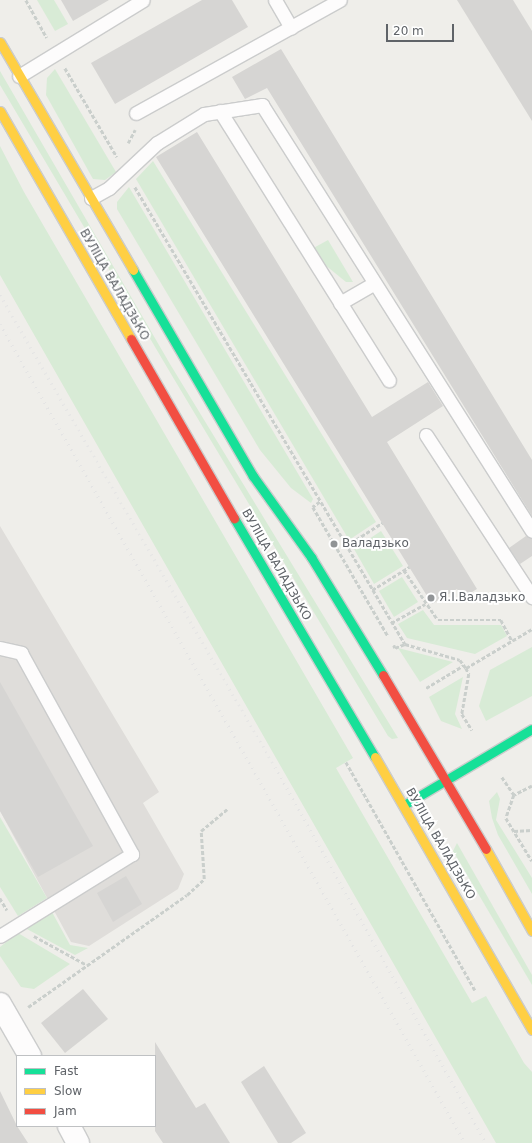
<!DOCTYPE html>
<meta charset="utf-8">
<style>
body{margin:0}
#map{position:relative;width:532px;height:1143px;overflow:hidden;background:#efeeea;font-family:"DejaVu Sans",sans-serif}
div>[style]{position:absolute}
.industrial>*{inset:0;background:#dfddda}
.green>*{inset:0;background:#d8ebd6}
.building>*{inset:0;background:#d6d5d3}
.path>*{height:2.5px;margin-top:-1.25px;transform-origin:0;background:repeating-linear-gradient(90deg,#cacfcc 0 4px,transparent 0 6px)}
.roads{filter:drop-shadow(1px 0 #cbcccc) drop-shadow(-1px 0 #cbcccc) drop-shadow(0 1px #cbcccc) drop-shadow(0 -1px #cbcccc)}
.lane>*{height:13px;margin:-6.5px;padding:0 6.5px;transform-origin:6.5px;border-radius:6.5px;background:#fdfcfc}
.street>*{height:22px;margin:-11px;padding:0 11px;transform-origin:11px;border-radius:11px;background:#fdfcfc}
.fast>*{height:9px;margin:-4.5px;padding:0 4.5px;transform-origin:4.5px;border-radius:4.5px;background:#16e098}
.slow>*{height:9px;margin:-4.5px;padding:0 4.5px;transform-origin:4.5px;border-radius:4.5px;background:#ffcf43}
.jam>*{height:9px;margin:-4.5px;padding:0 4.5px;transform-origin:4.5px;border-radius:4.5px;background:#f24e42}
.rail>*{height:3px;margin-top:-1.5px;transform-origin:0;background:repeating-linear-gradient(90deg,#e4e4e4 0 1px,transparent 0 6px)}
.dots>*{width:11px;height:11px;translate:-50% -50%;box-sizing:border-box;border:2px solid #fff;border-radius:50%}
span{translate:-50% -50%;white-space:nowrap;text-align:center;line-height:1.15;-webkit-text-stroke:4px #fff;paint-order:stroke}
.street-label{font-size:12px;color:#5f6368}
.poi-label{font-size:12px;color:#5f6368}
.left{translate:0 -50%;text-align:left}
.legend{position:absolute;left:16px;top:1055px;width:140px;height:72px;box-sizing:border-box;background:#fff;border:1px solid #bfc1c3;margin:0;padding:5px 7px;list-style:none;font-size:12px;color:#5f6368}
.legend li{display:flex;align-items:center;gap:8px;height:20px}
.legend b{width:20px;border:1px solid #bfc1c3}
.scale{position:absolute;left:386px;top:24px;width:68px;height:18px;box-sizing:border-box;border:2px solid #5f6368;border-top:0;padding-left:5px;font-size:12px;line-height:14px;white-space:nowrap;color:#5f6368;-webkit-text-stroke:3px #fff;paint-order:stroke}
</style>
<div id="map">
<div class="industrial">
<i style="clip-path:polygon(0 526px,159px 792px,143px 803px,184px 874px,178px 889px,89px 946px,71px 942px,0 811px)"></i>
</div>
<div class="green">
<i style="clip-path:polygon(37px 0,54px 0,68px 24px,55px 31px)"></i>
<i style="clip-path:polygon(55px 69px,116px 172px,105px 180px,93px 179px,46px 95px,47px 78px)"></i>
<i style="clip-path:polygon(0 71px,170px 364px,398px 738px,392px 739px,388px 736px,174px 379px,0 85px)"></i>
<i style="clip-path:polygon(0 146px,24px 192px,353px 758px,336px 768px,472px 1003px,486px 996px,524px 1063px,532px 1072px,532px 1143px,496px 1143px,0 275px)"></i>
<i style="clip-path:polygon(153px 161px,376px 522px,349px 540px,136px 179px)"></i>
<i style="clip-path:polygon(129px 187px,313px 499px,311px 503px,291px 488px,260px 450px,117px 209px,117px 202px)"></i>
<i style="clip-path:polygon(328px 240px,353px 282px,346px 282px,308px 251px)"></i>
<i style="clip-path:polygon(381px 531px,403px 566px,374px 584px,354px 549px)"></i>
<i style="clip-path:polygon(402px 577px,418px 602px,394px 617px,379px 591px)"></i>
<i style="clip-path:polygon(423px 610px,434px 625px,501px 625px,507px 636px,475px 654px,407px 638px,398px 624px)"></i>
<i style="clip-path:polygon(532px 647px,532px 696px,486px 721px,479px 706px,490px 670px)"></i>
<i style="clip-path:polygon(398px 648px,453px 662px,420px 682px)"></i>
<i style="clip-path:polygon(463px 677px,455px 714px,462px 729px,441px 721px,429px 697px)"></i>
<i style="clip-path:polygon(497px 792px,500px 799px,496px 820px,532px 878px,532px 894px,498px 835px,492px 818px,489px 801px)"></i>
<i style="clip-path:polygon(0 817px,47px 898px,18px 916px,0 887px)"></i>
<i style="clip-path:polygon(457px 843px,532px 975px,532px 985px,453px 851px)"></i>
<i style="clip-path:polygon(52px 912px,70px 945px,88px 948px,75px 955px,25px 928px)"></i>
<i style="clip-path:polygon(18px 933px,70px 964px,34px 989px,21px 987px,0 956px,0 947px)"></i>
</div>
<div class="building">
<i style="clip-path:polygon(61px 0,109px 0,73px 21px)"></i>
<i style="clip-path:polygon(202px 0,232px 0,248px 27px,115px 104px,91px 63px)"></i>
<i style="clip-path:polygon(457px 0,513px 0,532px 31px,532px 121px)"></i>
<i style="clip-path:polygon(281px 49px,532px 460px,532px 516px,267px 88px,245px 99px,232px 77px)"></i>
<i style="clip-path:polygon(197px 132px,372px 417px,428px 382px,443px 406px,387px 442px,477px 589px,462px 598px,457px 589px,432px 604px,156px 157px)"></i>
<i style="clip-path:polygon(526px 536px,532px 539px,532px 556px,520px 564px,509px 548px)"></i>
<i style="clip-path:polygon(0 682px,93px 846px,38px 877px,0 811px)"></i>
<i style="clip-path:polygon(126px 876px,142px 904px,113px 922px,97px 893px)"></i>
<i style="clip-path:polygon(83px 989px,108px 1019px,65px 1053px,41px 1023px)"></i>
<i style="clip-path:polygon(155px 1042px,196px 1108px,205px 1103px,230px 1143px,163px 1143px,155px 1131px)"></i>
<i style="clip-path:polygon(264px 1066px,306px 1133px,291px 1143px,278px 1143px,241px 1082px)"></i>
<i style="clip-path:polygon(0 1091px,17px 1126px,28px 1143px,0 1143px)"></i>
</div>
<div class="path">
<i style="left:26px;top:0;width:43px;rotate:61.1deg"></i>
<i style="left:65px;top:68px;width:103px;rotate:59.7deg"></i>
<i style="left:128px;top:143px;width:15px;rotate:-62deg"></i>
<i style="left:135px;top:187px;width:531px;rotate:59.42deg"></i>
<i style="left:320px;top:502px;width:9px;rotate:144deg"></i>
<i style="left:313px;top:507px;width:149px;rotate:59.8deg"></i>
<i style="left:346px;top:546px;width:43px;rotate:-32.6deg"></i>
<i style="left:404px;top:570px;width:60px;rotate:55.8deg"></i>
<i style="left:438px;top:620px;width:63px"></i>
<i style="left:501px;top:620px;width:24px;rotate:62deg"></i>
<i style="left:372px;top:590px;width:44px;rotate:-31.9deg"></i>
<i style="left:391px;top:623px;width:39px;rotate:-29deg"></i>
<i style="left:394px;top:645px;width:3px;rotate:72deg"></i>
<i style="left:395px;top:648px;width:11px;rotate:-22deg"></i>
<i style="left:405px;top:644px;width:57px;rotate:16.2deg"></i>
<i style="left:460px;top:660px;width:10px;rotate:53deg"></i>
<i style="left:466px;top:668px;width:77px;rotate:-30.6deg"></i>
<i style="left:466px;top:668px;width:7px;rotate:63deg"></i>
<i style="left:469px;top:674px;width:41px;rotate:99.9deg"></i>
<i style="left:462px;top:714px;width:19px;rotate:58deg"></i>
<i style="left:426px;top:688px;width:44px;rotate:-31.2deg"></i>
<i style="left:346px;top:762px;width:262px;rotate:60.5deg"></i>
<i style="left:502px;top:777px;width:22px;rotate:56deg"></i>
<i style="left:532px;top:786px;width:20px;rotate:153deg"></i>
<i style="left:514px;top:795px;width:24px;rotate:109deg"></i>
<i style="left:506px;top:818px;width:50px;rotate:58.8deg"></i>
<i style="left:514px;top:831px;width:18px;rotate:-3deg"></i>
<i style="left:0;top:898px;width:14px;rotate:60deg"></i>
<i style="left:34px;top:936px;width:60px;rotate:28.7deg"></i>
<i style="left:28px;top:1007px;width:194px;rotate:-35.2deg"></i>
<i style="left:187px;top:895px;width:23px;rotate:-43deg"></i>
<i style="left:204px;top:879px;width:48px;rotate:-93.6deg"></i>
<i style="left:201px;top:831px;width:34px;rotate:-40deg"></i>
</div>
<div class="roads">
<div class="lane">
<i style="left:275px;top:0;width:32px;rotate:60deg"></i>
<i style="left:19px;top:76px;width:145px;rotate:-31.5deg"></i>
<i style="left:220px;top:111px;width:318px;rotate:57.9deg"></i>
<i style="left:136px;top:113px;width:233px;rotate:-29deg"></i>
<i style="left:91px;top:198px;width:21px;rotate:-29deg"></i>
<i style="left:109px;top:188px;width:66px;rotate:-43.2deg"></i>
<i style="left:157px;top:143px;width:55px;rotate:-31.7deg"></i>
<i style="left:204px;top:114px;width:59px;rotate:-8.8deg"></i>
<i style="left:262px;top:105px;width:504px;rotate:57.63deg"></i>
<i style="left:340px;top:303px;width:39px;rotate:-30deg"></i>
<i style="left:426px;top:435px;width:194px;rotate:56.8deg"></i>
<i style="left:0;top:648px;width:22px;rotate:13deg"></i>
<i style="left:21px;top:653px;width:230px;rotate:61.1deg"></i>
<i style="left:132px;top:854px;width:155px;rotate:148.2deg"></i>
</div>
<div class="street">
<i style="left:0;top:1004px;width:60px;rotate:60deg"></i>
<i style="left:69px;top:1126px;width:19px;rotate:62deg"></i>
</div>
<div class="fast">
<i style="left:133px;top:270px;width:238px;rotate:59.8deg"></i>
<i style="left:253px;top:476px;width:100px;rotate:54.4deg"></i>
<i style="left:311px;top:557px;width:138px;rotate:58.6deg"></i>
<i style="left:234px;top:518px;width:277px;rotate:59.5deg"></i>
<i style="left:404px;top:805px;width:149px;rotate:-30.7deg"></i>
</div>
<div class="slow">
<i style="left:0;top:42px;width:264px;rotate:59.7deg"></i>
<i style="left:0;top:111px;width:263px;rotate:60.1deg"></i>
<i style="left:375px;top:757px;width:315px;rotate:60.1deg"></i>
<i style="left:486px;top:849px;width:94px;rotate:60.7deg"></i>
</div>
<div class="jam">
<i style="left:131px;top:339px;width:207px;rotate:60.1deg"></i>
<i style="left:383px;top:675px;width:202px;rotate:59.4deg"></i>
</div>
</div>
<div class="rail">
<i style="left:0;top:295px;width:546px;rotate:59.77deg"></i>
<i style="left:275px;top:767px;width:431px;rotate:60.7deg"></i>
<i style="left:0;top:324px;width:942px;rotate:60.41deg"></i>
</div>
<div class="dots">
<i style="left:334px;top:544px;background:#919496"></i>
<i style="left:431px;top:598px;background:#919496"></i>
</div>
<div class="street-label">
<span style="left:114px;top:285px;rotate:60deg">ВУЛІЦА ВАЛАДЗЬКО</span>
<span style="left:276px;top:565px;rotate:60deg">ВУЛІЦА ВАЛАДЗЬКО</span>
<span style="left:440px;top:844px;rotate:60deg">ВУЛІЦА ВАЛАДЗЬКО</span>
</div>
<div class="poi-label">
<span class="left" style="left:342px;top:544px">Валадзько</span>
<span class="left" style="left:439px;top:598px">Я.І.Валадзько</span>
</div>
<ul class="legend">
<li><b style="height:5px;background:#16e098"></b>Fast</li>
<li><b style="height:5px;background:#ffcf43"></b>Slow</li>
<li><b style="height:5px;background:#f24e42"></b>Jam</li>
</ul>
<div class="scale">20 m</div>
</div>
